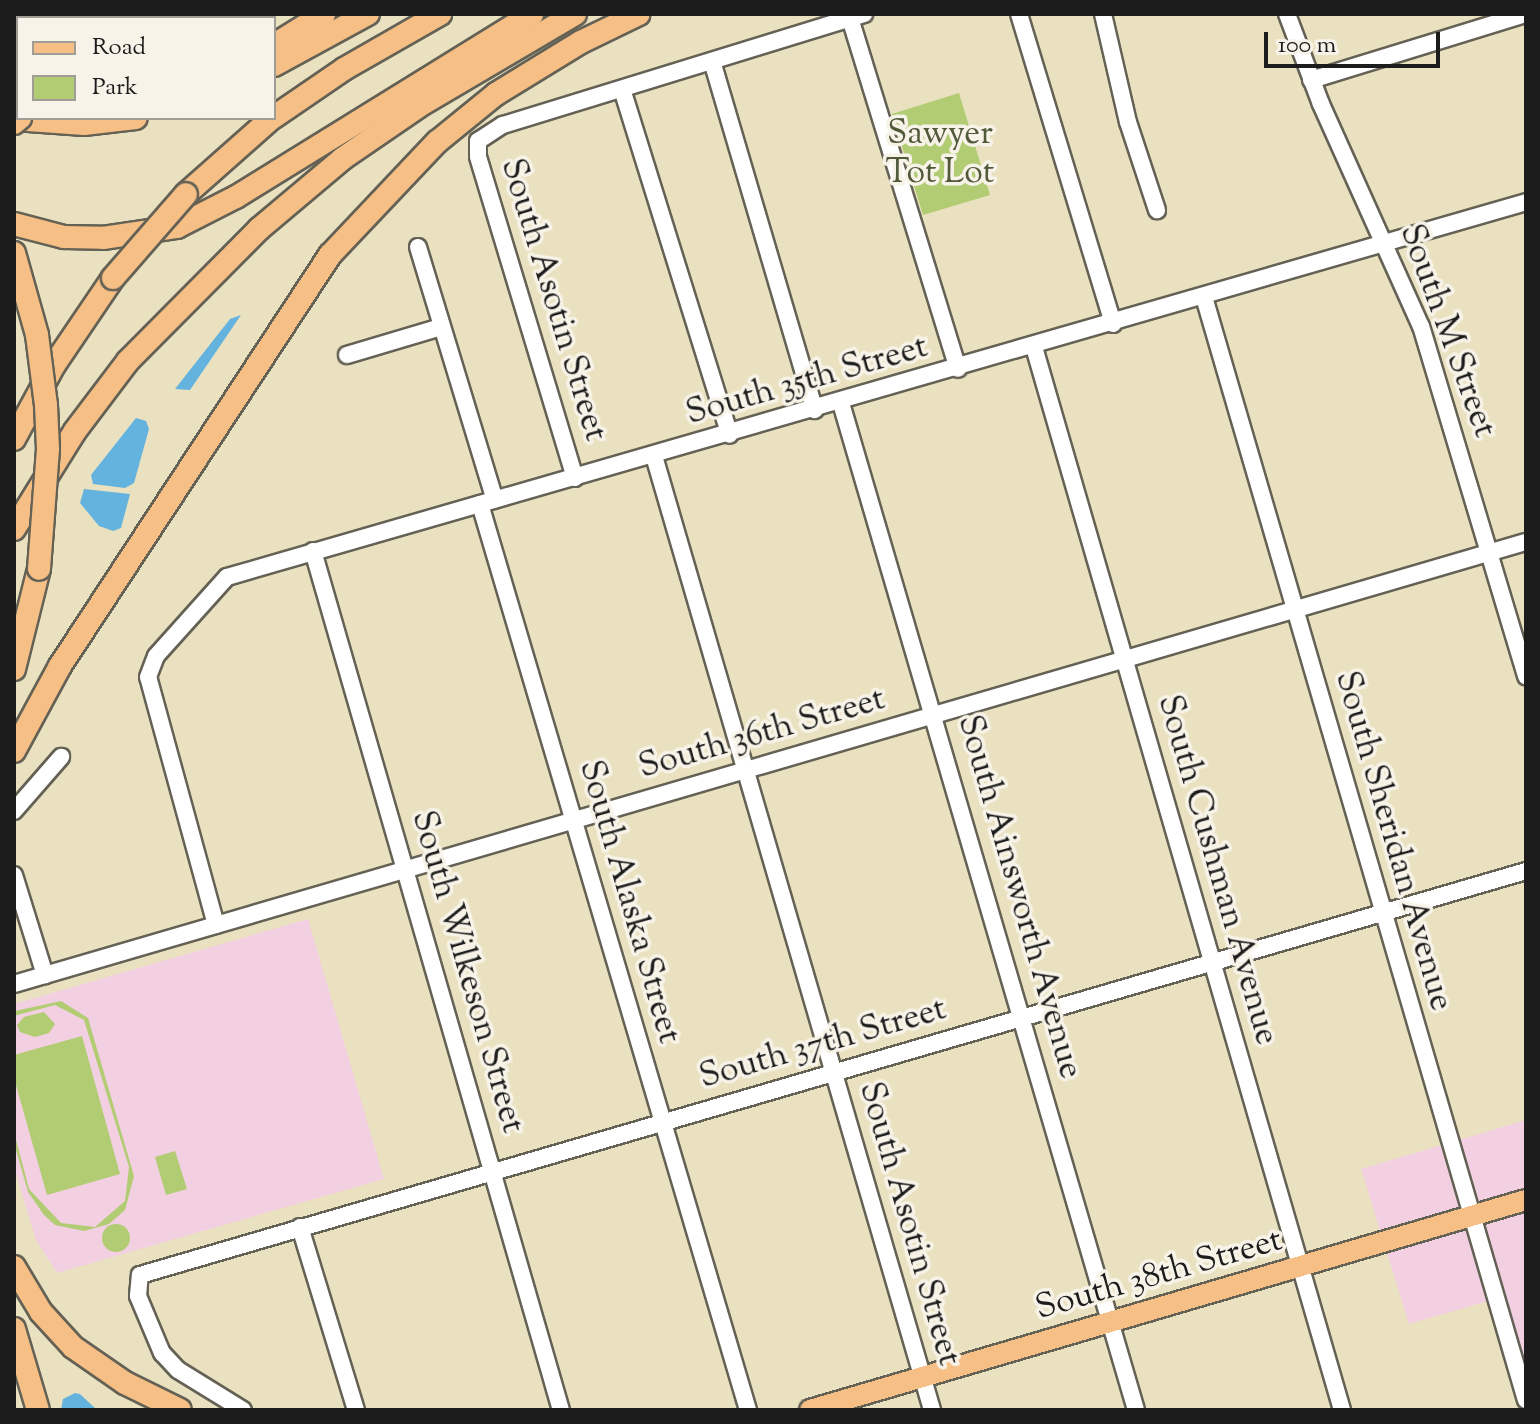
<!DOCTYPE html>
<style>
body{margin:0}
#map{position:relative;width:1540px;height:1424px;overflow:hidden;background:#eae1c0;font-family:"Sorts Mill Goudy",serif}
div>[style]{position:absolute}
.built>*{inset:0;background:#f2cfe1}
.green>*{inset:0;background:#b1cc72}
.round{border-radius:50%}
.water>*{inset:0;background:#63b3de}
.roads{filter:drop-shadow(2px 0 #646155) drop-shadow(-2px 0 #646155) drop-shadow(0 2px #646155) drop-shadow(0 -2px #646155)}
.minor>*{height:16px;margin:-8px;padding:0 8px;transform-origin:8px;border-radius:8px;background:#fff}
.major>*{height:20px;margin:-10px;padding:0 10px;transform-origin:10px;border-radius:10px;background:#f5bf86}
.highway>*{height:22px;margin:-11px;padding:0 11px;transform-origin:11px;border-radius:11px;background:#f5bf86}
.bridges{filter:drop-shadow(2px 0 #646155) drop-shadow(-2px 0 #646155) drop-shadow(0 2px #646155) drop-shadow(0 -2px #646155)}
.highway-bridge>*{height:22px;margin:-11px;padding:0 11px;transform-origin:11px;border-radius:11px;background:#f5bf86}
span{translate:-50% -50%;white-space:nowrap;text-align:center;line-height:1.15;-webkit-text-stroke:7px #f7f3e8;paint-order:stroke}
.park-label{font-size:34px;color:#505a3a}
.street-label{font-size:34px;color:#1c1c1c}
.frame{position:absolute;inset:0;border:16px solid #1c1c1c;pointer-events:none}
.legend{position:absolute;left:16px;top:16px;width:260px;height:104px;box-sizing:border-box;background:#f7f3e8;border:2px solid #9f9d96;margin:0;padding:10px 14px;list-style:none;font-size:24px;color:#1c1c1c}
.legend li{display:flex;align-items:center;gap:16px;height:40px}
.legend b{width:40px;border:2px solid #9f9d96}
.scale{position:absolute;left:1264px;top:32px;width:176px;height:36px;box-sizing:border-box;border:4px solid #1c1c1c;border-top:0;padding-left:10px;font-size:24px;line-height:28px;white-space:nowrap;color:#1c1c1c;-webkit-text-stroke:6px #f7f3e8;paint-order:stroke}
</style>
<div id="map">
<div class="built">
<i style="clip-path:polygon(308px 919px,384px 1179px,57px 1273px,36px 1240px,14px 1167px,14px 1004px)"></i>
<i style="clip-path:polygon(1526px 1120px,1526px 1400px,1495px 1299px,1409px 1324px,1361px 1169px)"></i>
</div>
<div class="green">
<i style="clip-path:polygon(959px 93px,990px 195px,923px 215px,892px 114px)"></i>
<i style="clip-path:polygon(61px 1001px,88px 1018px,134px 1176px,125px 1210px,109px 1224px,84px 1231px,55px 1225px,44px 1215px,28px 1192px,14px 1143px,14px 1132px,29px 1189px,61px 1223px,95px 1227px,125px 1201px,129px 1167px,84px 1020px,55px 1005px,14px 1016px,15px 1011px)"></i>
<i style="clip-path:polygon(44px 1012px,55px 1024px,49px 1033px,35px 1037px,20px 1032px,17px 1025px,24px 1017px)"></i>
<i style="clip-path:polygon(82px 1036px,120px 1174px,47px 1195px,14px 1078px,14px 1055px)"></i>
<i style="clip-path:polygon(175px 1151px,187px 1189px,166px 1195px,155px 1157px)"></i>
<i class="round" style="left:102px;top:1224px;width:28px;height:28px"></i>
</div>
<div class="water">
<i style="clip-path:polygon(241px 315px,190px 390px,175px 389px,230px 319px)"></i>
<i style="clip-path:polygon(136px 418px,146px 421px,149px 429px,134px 483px,125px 488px,93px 484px,91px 475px)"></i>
<i style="clip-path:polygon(84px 489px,130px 494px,121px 528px,113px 531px,99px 526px,80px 503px)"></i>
<i style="clip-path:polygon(75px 1393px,80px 1394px,97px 1410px,61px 1410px,63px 1399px)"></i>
</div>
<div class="roads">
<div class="minor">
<i style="left:1019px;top:14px;width:324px;rotate:73.1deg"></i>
<i style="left:1103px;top:14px;width:111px;rotate:77deg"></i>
<i style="left:1128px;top:122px;width:93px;rotate:71.8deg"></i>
<i style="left:1287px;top:14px;width:96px;rotate:69.3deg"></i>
<i style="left:1321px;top:104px;width:243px;rotate:65.8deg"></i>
<i style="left:1421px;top:326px;width:366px;rotate:73.3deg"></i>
<i style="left:850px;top:18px;width:367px;rotate:72.9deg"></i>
<i style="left:712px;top:61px;width:364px;rotate:73.6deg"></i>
<i style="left:1311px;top:80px;width:224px;rotate:-17.1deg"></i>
<i style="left:622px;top:89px;width:362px;rotate:72.7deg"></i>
<i style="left:418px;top:247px;width:264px;rotate:73.1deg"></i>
<i style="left:1204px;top:297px;width:1149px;rotate:73.73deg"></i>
<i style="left:1034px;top:347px;width:1107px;rotate:73.84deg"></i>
<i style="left:347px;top:355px;width:98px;rotate:-16.6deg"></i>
<i style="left:841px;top:403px;width:1049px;rotate:73.67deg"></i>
<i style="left:654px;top:456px;width:994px;rotate:73.75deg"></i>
<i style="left:575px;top:478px;width:336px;rotate:-106.8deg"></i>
<i style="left:478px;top:156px;width:15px;rotate:-90deg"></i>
<i style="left:478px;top:141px;width:30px;rotate:-33deg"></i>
<i style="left:503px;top:125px;width:378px;rotate:-17.1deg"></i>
<i style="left:480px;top:504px;width:945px;rotate:73.52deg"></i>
<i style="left:313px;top:551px;width:894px;rotate:73.9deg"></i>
<i style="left:14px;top:811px;width:72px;rotate:-49deg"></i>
<i style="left:14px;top:875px;width:105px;rotate:72.8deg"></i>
<i style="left:216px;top:925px;width:257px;rotate:-105.3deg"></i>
<i style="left:148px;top:677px;width:22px;rotate:-69deg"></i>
<i style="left:156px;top:656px;width:106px;rotate:-48.1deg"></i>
<i style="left:227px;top:577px;width:1352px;rotate:-16.1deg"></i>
<i style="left:14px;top:984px;width:1575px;rotate:-16.3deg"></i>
<i style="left:300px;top:1227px;width:191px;rotate:73deg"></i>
<i style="left:243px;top:1410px;width:76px;rotate:-148.4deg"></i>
<i style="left:178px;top:1370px;width:23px;rotate:-133deg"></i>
<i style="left:162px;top:1353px;width:62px;rotate:-112.8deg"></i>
<i style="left:138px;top:1296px;width:21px;rotate:-85deg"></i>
<i style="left:140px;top:1275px;width:1444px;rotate:-16.25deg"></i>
</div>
<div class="major">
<i style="left:810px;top:1410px;width:746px;rotate:-16.35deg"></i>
</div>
<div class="highway">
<i style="left:34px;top:18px;width:11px;rotate:-22deg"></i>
<i style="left:147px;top:18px;width:8px;rotate:-30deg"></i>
<i style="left:14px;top:26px;width:4px;rotate:-27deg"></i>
<i style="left:274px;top:45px;width:59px;rotate:-31.8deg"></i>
<i style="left:274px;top:65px;width:107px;rotate:-28.5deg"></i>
<i style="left:14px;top:101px;width:4px"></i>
<i style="left:274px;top:117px;width:85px;rotate:-34.4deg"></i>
<i style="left:344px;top:69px;width:111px;rotate:-29.8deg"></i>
<i style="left:14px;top:119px;width:70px;rotate:4.1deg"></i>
<i style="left:84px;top:124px;width:52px;rotate:-6.6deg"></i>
<i style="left:186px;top:194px;width:115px;rotate:-41.5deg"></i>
<i style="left:14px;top:224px;width:52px;rotate:14.6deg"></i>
<i style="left:64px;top:237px;width:39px;rotate:1deg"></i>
<i style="left:103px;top:238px;width:75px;rotate:-8.5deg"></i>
<i style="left:177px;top:227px;width:66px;rotate:-27deg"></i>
<i style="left:236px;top:197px;width:348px;rotate:-31.7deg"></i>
<i style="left:14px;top:439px;width:84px;rotate:-61.6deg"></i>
<i style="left:54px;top:365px;width:105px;rotate:-55.9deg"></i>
<i style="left:14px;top:529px;width:115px;rotate:-58.1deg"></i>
<i style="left:75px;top:431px;width:88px;rotate:-52.9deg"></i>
<i style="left:128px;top:361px;width:186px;rotate:-45.2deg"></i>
<i style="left:259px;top:229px;width:109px;rotate:-40.1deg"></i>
<i style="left:342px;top:159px;width:93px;rotate:-34.5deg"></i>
<i style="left:419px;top:106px;width:181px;rotate:-30.5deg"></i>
<i style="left:14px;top:669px;width:103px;rotate:-76deg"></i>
<i style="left:14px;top:751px;width:97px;rotate:-61.6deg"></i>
<i style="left:60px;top:666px;width:492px;rotate:-56.7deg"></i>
<i style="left:330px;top:255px;width:156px;rotate:-46.6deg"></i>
<i style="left:437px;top:142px;width:76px;rotate:-39.1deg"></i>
<i style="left:496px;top:94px;width:100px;rotate:-31.5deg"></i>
<i style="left:581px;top:42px;width:64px;rotate:-25.8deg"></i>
<i style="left:14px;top:1267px;width:52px;rotate:59deg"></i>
<i style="left:41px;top:1312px;width:47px;rotate:47.6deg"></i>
<i style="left:73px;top:1347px;width:63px;rotate:34.7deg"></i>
<i style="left:125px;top:1383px;width:61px;rotate:26.1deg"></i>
<i style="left:14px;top:1329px;width:84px;rotate:73.5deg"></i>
</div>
</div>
<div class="bridges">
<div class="highway-bridge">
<i style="left:14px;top:123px;width:8px;rotate:-40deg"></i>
<i style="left:14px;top:253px;width:85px;rotate:74.3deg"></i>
<i style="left:37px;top:335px;width:71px;rotate:82.7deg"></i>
<i style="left:46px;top:405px;width:44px;rotate:87.4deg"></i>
<i style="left:48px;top:449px;width:120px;rotate:94.3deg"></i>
<i style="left:113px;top:278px;width:111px;rotate:-49deg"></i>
</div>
</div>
<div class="park-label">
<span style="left:940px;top:154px">Sawyer<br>Tot Lot</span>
</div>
<div class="street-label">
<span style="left:553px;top:300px;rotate:73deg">South Asotin Street</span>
<span style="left:1447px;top:331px;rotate:70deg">South M Street</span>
<span style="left:807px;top:381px;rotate:-16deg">South 35th Street</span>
<span style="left:762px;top:734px;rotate:-16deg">South 36th Street</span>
<span style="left:1393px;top:841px;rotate:74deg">South Sheridan Avenue</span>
<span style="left:1217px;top:870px;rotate:74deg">South Cushman Avenue</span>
<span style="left:1019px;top:897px;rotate:74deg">South Ainsworth Avenue</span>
<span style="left:629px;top:902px;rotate:74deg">South Alaska Street</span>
<span style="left:467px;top:972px;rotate:74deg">South Wilkeson Street</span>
<span style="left:823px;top:1044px;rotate:-16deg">South 37th Street</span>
<span style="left:909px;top:1224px;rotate:74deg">South Asotin Street</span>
<span style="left:1159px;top:1275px;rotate:-16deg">South 38th Street</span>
</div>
<div class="frame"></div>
<ul class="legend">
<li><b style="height:10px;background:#f5bf86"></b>Road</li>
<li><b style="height:22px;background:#b1cc72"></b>Park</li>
</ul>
<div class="scale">100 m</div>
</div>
